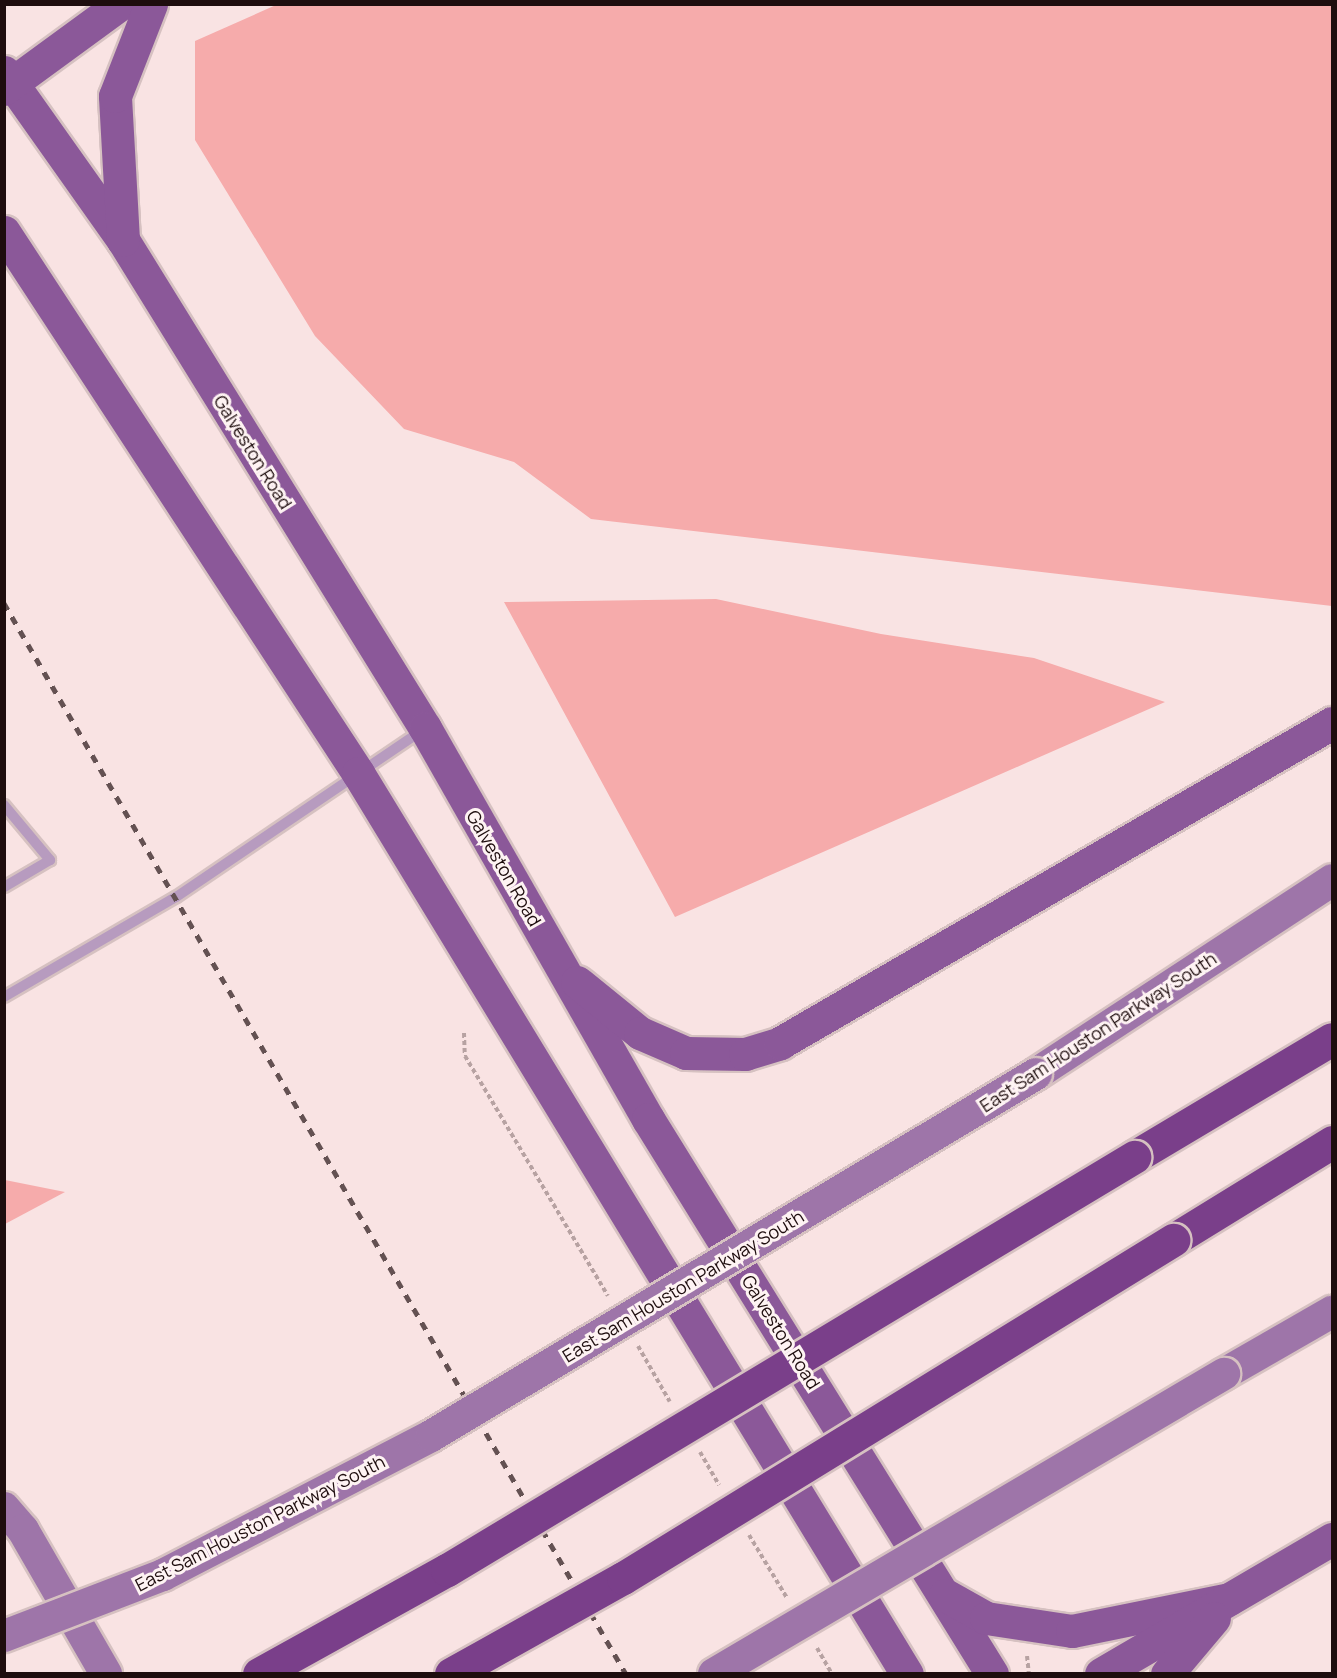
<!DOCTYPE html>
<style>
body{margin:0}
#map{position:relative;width:1337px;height:1678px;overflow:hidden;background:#f9e3e3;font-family:Manrope,sans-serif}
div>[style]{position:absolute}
.green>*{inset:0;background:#f6abab}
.path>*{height:4px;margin-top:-2px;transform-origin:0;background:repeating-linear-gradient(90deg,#b7a2a2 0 4.5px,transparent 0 7.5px)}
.roads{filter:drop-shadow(2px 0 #d6c1c1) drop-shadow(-2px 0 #d6c1c1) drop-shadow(0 2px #d6c1c1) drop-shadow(0 -2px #d6c1c1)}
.service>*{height:10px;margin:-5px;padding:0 5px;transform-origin:5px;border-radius:5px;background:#b79bbf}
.secondary>*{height:32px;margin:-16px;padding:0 16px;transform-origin:16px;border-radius:16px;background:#9e75a9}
.primary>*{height:33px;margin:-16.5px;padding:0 16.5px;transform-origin:16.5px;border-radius:16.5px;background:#8b5899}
.motorway>*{height:33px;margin:-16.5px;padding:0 16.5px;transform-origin:16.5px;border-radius:16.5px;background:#7a3f8a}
.rail>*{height:4.5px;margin-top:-2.25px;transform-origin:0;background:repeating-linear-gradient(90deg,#645152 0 8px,transparent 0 16px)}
.bridges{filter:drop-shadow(2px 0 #d6c1c1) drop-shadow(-2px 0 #d6c1c1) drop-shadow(0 2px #d6c1c1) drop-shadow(0 -2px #d6c1c1)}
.secondary-bridge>*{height:32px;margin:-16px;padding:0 16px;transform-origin:16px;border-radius:16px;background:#9e75a9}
.motorway-bridge>*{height:33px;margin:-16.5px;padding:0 16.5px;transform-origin:16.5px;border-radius:16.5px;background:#7a3f8a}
span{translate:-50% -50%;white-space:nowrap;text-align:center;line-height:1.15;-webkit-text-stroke:6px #fef3f3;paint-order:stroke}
.street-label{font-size:18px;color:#1e0d0e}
.frame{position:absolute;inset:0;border:6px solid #1e0d0e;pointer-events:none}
</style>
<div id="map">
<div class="green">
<i style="clip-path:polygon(276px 5px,1332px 5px,1332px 606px,591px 519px,514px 462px,404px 429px,315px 336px,195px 140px,195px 41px)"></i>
<i style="clip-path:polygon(716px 599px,881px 634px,1034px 658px,1165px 702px,675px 917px,504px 602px)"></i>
<i style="clip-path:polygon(5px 1180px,65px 1192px,5px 1224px)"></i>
</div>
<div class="path">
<i style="left:464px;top:1033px;width:23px;rotate:88deg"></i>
<i style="left:465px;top:1056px;width:279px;rotate:59.2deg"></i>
<i style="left:638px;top:1346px;width:64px;rotate:60.3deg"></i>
<i style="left:700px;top:1452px;width:38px;rotate:60deg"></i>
<i style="left:749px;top:1535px;width:74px;rotate:58.9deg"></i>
<i style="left:817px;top:1648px;width:30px;rotate:60deg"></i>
<i style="left:1027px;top:1656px;width:18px;rotate:84deg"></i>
</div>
<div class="roads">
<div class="service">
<i style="left:4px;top:805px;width:72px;rotate:50.1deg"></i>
<i style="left:50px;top:860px;width:53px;rotate:149.6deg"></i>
<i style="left:4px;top:997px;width:199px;rotate:-30.2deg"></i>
<i style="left:176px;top:897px;width:298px;rotate:-34.1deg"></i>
</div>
<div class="secondary">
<i style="left:1036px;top:1074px;width:354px;rotate:-33.2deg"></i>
<i style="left:1224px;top:1374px;width:125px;rotate:-29.9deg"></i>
<i style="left:4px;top:1508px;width:29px;rotate:49deg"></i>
<i style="left:23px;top:1530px;width:166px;rotate:60deg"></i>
</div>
<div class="primary">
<i style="left:4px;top:72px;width:206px;rotate:54.7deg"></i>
<i style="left:123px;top:240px;width:574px;rotate:58.25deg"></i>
<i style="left:425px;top:728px;width:450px;rotate:60.3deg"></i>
<i style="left:648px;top:1119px;width:653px;rotate:58.21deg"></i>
<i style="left:4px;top:89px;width:144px;rotate:-36.2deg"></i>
<i style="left:4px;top:232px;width:647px;rotate:56.8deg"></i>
<i style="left:358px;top:773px;width:1055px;rotate:58.65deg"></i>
<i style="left:123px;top:240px;width:144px;rotate:-93.2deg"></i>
<i style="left:115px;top:96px;width:99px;rotate:-68.6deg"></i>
<i style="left:577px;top:982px;width:81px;rotate:39deg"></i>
<i style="left:640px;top:1033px;width:50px;rotate:23.5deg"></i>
<i style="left:686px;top:1053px;width:59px;rotate:1deg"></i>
<i style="left:745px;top:1054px;width:37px;rotate:-17deg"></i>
<i style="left:780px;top:1043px;width:638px;rotate:-30.1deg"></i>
<i style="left:945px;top:1595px;width:47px;rotate:29.3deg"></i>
<i style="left:986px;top:1618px;width:87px;rotate:8.6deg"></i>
<i style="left:1072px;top:1631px;width:160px;rotate:-11.5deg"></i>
<i style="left:1101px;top:1674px;width:268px;rotate:-30.3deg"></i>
<i style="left:1167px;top:1674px;width:73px;rotate:-50deg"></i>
</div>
<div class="motorway">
<i style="left:1134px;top:1157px;width:230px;rotate:-30.8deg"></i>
<i style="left:1173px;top:1240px;width:187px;rotate:-31.6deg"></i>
</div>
</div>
<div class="rail">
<i style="left:4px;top:603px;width:1239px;rotate:59.85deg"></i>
</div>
<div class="bridges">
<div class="secondary-bridge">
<i style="left:4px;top:1636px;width:170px;rotate:-21deg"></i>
<i style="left:163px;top:1575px;width:302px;rotate:-27.4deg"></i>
<i style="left:431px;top:1436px;width:705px;rotate:-30.89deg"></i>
<i style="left:714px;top:1674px;width:592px;rotate:-30.47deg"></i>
</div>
<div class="motorway-bridge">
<i style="left:259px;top:1674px;width:215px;rotate:-29deg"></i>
<i style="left:447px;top:1570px;width:802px;rotate:-31.01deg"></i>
<i style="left:451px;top:1674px;width:197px;rotate:-29.2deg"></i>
<i style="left:623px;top:1578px;width:646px;rotate:-31.57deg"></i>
</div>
</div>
<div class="street-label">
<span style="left:253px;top:452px;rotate:58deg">Galveston Road</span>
<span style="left:504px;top:868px;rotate:60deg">Galveston Road</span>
<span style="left:1098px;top:1032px;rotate:-33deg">East Sam Houston Parkway South</span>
<span style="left:683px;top:1286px;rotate:-31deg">East Sam Houston Parkway South</span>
<span style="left:781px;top:1332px;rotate:58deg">Galveston Road</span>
<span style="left:260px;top:1523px;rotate:-27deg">East Sam Houston Parkway South</span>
</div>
<div class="frame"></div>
</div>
